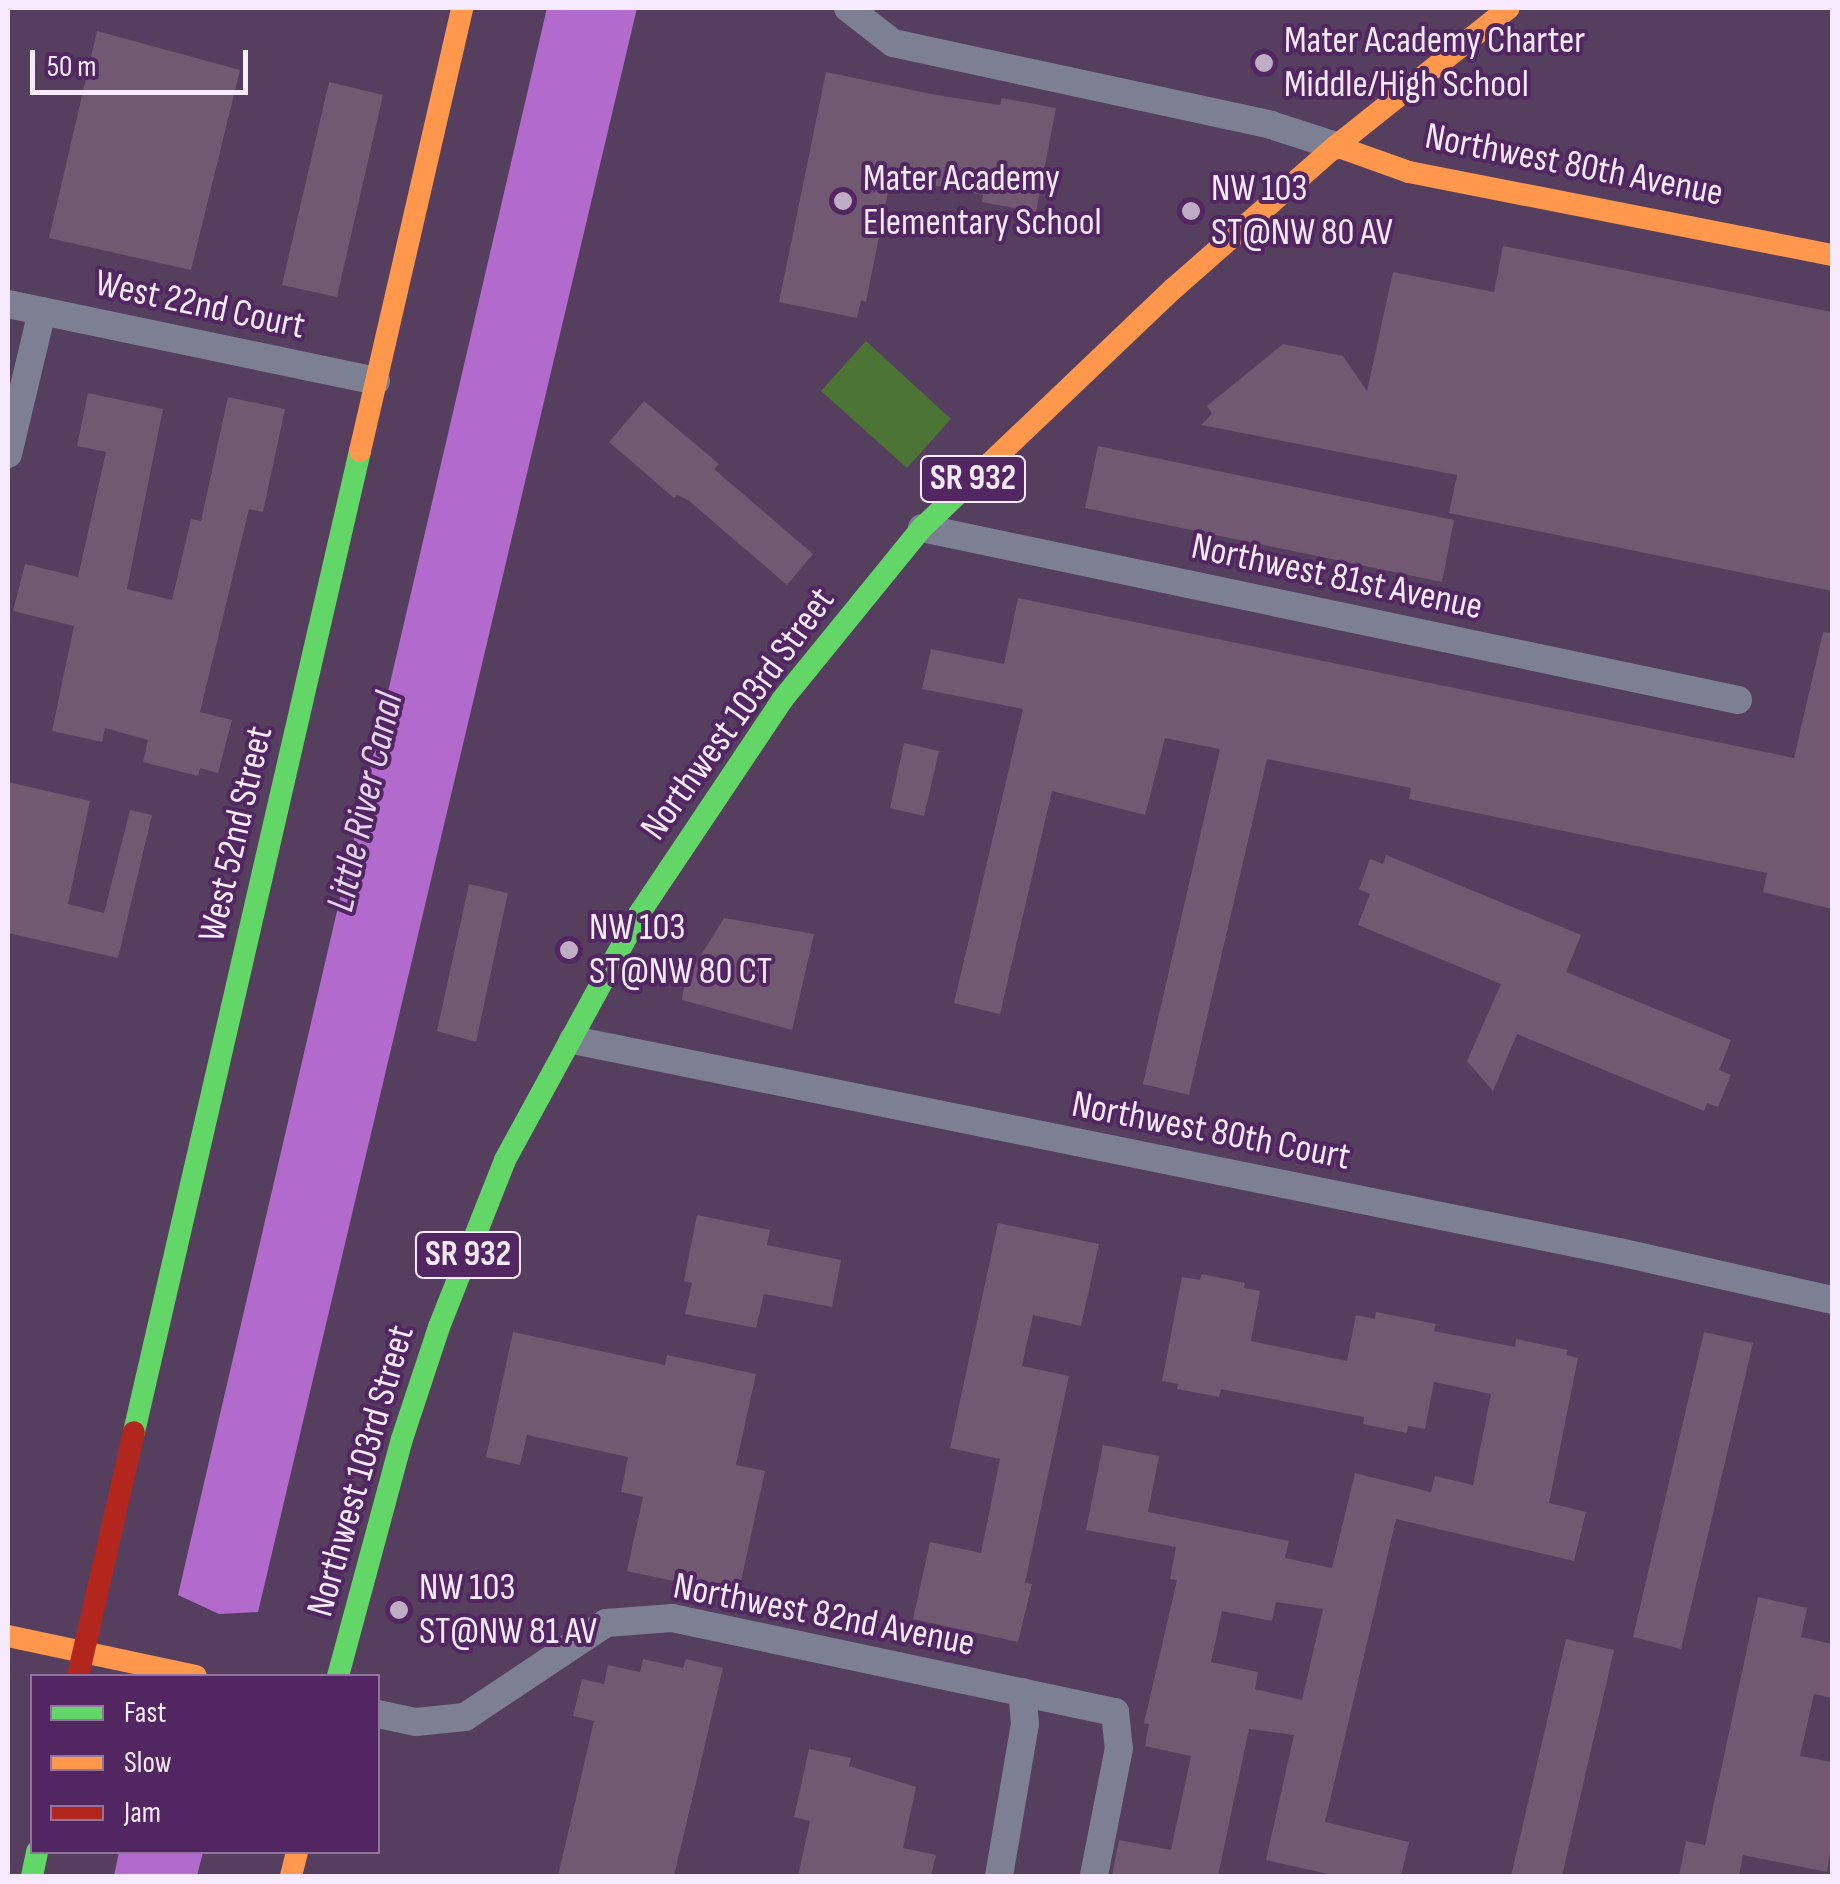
<!DOCTYPE html>
<style>
body{margin:0}
#map{position:relative;width:1840px;height:1884px;overflow:hidden;background:#563e5f;font-family:"Sofia Sans Condensed",sans-serif}
div>[style]{position:absolute}
.green>*{inset:0;background:#4c7435}
.water>*{inset:0;background:#b26bcd}
.building>*{inset:0;background:#705971}
.street>*{height:28px;margin:-14px;padding:0 14px;transform-origin:14px;border-radius:14px;background:#7d7f93}
.fast>*{height:22px;margin:-11px;padding:0 11px;transform-origin:11px;border-radius:11px;background:#63d668}
.slow>*{height:22px;margin:-11px;padding:0 11px;transform-origin:11px;border-radius:11px;background:#ff974d}
.jam>*{height:22px;margin:-11px;padding:0 11px;transform-origin:11px;border-radius:11px;background:#b3261e}
.dots>*{width:28px;height:28px;translate:-50% -50%;box-sizing:border-box;border:5px solid #512661;border-radius:50%}
span{translate:-50% -50%;white-space:nowrap;text-align:center;line-height:1.15;-webkit-text-stroke:8px #512661;paint-order:stroke}
.shield-label span{padding:2px 8px;background:#512661;border:2px solid;border-radius:8px;-webkit-text-stroke-width:0}
.shield-label{font-size:35px;color:#f7e9fe;font-weight:700}
.poi-label{font-size:38px;color:#f7e9fe}
.left{translate:0 -50%;text-align:left}
.street-label{font-size:38px;color:#f7e9fe}
.water-label{font-size:40px;color:#e7d5ef;font-style:italic}
.frame{position:absolute;inset:0;border:10px solid #f7e9fe;pointer-events:none}
.legend{position:absolute;left:30px;top:1674px;width:350px;height:180px;box-sizing:border-box;background:#512661;border:2px solid #9374a0;margin:0;padding:12px 18px;list-style:none;font-size:30px;color:#f7e9fe}
.legend li{display:flex;align-items:center;gap:20px;height:50px}
.legend b{width:50px;border:2px solid #9374a0}
.scale{position:absolute;left:30px;top:50px;width:218px;height:45px;box-sizing:border-box;border:5px solid #f7e9fe;border-top:0;padding-left:12px;font-size:30px;line-height:35px;white-space:nowrap;color:#f7e9fe;-webkit-text-stroke:8px #512661;paint-order:stroke}
</style>
<div id="map">
<div class="green">
<i style="clip-path:polygon(866px 341px,951px 419px,907px 468px,821px 391px)"></i>
</div>
<div class="water">
<i style="clip-path:polygon(547px 8px,637px 8px,258px 1612px,219px 1614px,178px 1595px)"></i>
<i style="clip-path:polygon(119px 1852px,203px 1852px,197px 1876px,114px 1876px)"></i>
</div>
<div class="building">
<i style="clip-path:polygon(97px 31px,240px 70px,191px 270px,49px 238px)"></i>
<i style="clip-path:polygon(826px 72px,936px 95px,1000px 105px,1002px 98px,1056px 108px,1036px 212px,982px 202px,983px 195px,891px 177px,866px 302px,861px 300px,857px 318px,779px 302px)"></i>
<i style="clip-path:polygon(329px 82px,383px 95px,337px 297px,282px 285px)"></i>
<i style="clip-path:polygon(1503px 246px,1832px 312px,1832px 591px,1449px 513px,1457px 475px,1201px 425px,1212px 414px,1207px 406px,1283px 344px,1343px 356px,1367px 391px,1393px 272px,1494px 292px)"></i>
<i style="clip-path:polygon(88px 393px,163px 409px,127px 589px,172px 600px,191px 519px,201px 521px,228px 397px,285px 409px,263px 512px,249px 509px,200px 712px,232px 720px,218px 773px,200px 768px,198px 776px,143px 762px,148px 740px,105px 728px,102px 742px,52px 731px,74px 626px,13px 611px,25px 564px,78px 577px,106px 452px,77px 446px)"></i>
<i style="clip-path:polygon(644px 401px,719px 464px,714px 469px,813px 554px,787px 585px,688px 500px,677px 495px,674px 498px,609px 442px)"></i>
<i style="clip-path:polygon(1098px 446px,1454px 520px,1442px 582px,1085px 508px)"></i>
<i style="clip-path:polygon(1018px 598px,1794px 758px,1823px 632px,1832px 633px,1832px 909px,1763px 892px,1767px 873px,1409px 799px,1411px 788px,1267px 759px,1189px 1095px,1143px 1084px,1220px 749px,1165px 738px,1145px 815px,1052px 791px,1000px 1014px,954px 1003px,1023px 709px,922px 689px,931px 649px,1004px 664px)"></i>
<i style="clip-path:polygon(904px 743px,939px 751px,924px 816px,890px 808px)"></i>
<i style="clip-path:polygon(8px 782px,90px 801px,68px 904px,104px 913px,130px 810px,152px 815px,118px 958px,8px 933px)"></i>
<i style="clip-path:polygon(1386px 855px,1581px 935px,1566px 972px,1731px 1040px,1719px 1070px,1731px 1075px,1718px 1107px,1707px 1103px,1704px 1111px,1517px 1034px,1493px 1091px,1467px 1061px,1501px 984px,1358px 925px,1370px 894px,1359px 889px,1370px 859px,1383px 864px)"></i>
<i style="clip-path:polygon(469px 884px,508px 893px,476px 1042px,437px 1031px)"></i>
<i style="clip-path:polygon(724px 918px,814px 934px,792px 1030px,682px 1000px,685px 981px)"></i>
<i style="clip-path:polygon(697px 1215px,770px 1230px,767px 1245px,841px 1260px,832px 1307px,764px 1294px,756px 1328px,685px 1314px,692px 1283px,684px 1281px)"></i>
<i style="clip-path:polygon(998px 1223px,1099px 1244px,1081px 1326px,1033px 1315px,1022px 1366px,1069px 1376px,1025px 1583px,1032px 1584px,1018px 1642px,913px 1619px,930px 1542px,981px 1553px,1000px 1459px,950px 1448px)"></i>
<i style="clip-path:polygon(evenodd,1202px 1274px,1245px 1283px,1244px 1288px,1260px 1291px,1251px 1341px,1347px 1361px,1356px 1315px,1375px 1319px,1376px 1312px,1436px 1324px,1434px 1331px,1515px 1347px,1516px 1339px,1568px 1350px,1566px 1355px,1578px 1358px,1549px 1503px,1586px 1512px,1574px 1561px,1396px 1519px,1325px 1822px,1409px 1842px,1401px 1876px,1337px 1876px,1266px 1860px,1294px 1735px,1249px 1729px,1218px 1876px,1112px 1876px,1119px 1840px,1171px 1850px,1191px 1756px,1145px 1746px,1149px 1724px,1144px 1723px,1177px 1580px,1170px 1579px,1176px 1547px,1086px 1530px,1103px 1445px,1159px 1456px,1148px 1512px,1289px 1541px,1285px 1558px,1332px 1568px,1355px 1473px,1431px 1492px,1435px 1476px,1473px 1485px,1491px 1394px,1434px 1382px,1425px 1429px,1408px 1426px,1407px 1433px,1363px 1424px,1364px 1417px,1221px 1389px,1219px 1397px,1177px 1389px,1178px 1384px,1162px 1381px,1182px 1277px,1200px 1280px,1202px 1274px,1276px 1602px,1323px 1609px,1302px 1700px,1255px 1689px,1258px 1672px,1211px 1662px,1222px 1611px,1272px 1621px,1276px 1602px)"></i>
<i style="clip-path:polygon(513px 1332px,665px 1365px,667px 1355px,756px 1374px,736px 1465px,765px 1471px,738px 1595px,627px 1571px,643px 1497px,621px 1492px,628px 1457px,527px 1435px,520px 1465px,486px 1457px)"></i>
<i style="clip-path:polygon(1704px 1332px,1753px 1343px,1681px 1649px,1633px 1637px)"></i>
<i style="clip-path:polygon(1758px 1597px,1807px 1608px,1801px 1637px,1832px 1644px,1832px 1698px,1814px 1694px,1800px 1756px,1832px 1762px,1832px 1842px,1827px 1872px,1743px 1855px,1739px 1876px,1679px 1876px,1686px 1841px,1705px 1845px)"></i>
<i style="clip-path:polygon(1566px 1639px,1614px 1650px,1562px 1876px,1511px 1876px)"></i>
<i style="clip-path:polygon(643px 1659px,683px 1668px,686px 1659px,723px 1668px,674px 1876px,558px 1876px,594px 1721px,573px 1716px,582px 1679px,604px 1684px,608px 1665px,640px 1672px)"></i>
<i style="clip-path:polygon(809px 1749px,851px 1758px,849px 1766px,916px 1787px,903px 1848px,936px 1855px,931px 1876px,798px 1876px,810px 1821px,794px 1817px)"></i>
</div>
<div class="street">
<i style="left:848px;top:8px;width:57px;rotate:37.9deg"></i>
<i style="left:893px;top:43px;width:387px;rotate:12.2deg"></i>
<i style="left:1271px;top:125px;width:68px;rotate:17.9deg"></i>
<i style="left:8px;top:304px;width:376px;rotate:11.8deg"></i>
<i style="left:8px;top:454px;width:147px;rotate:-76.6deg"></i>
<i style="left:922px;top:528px;width:834px;rotate:11.9deg"></i>
<i style="left:573px;top:1040px;width:1067px;rotate:11.46deg"></i>
<i style="left:1619px;top:1252px;width:218px;rotate:12.7deg"></i>
<i style="left:378px;top:1714px;width:39px;rotate:12deg"></i>
<i style="left:416px;top:1722px;width:49px;rotate:-5.8deg"></i>
<i style="left:465px;top:1717px;width:169px;rotate:-33.7deg"></i>
<i style="left:606px;top:1623px;width:66px;rotate:-4.3deg"></i>
<i style="left:672px;top:1618px;width:453px;rotate:12deg"></i>
<i style="left:1115px;top:1712px;width:36px;rotate:84deg"></i>
<i style="left:1119px;top:1748px;width:130px;rotate:101.1deg"></i>
<i style="left:999px;top:1876px;width:154px;rotate:-80.3deg"></i>
<i style="left:1025px;top:1724px;width:32px;rotate:-95deg"></i>
</div>
<div class="fast">
<i style="left:134px;top:1432px;width:1007px;rotate:-77.03deg"></i>
<i style="left:338px;top:1676px;width:245px;rotate:-74.9deg"></i>
<i style="left:402px;top:1439px;width:118px;rotate:-71.7deg"></i>
<i style="left:439px;top:1327px;width:180px;rotate:-68.4deg"></i>
<i style="left:505px;top:1160px;width:280px;rotate:-61.4deg"></i>
<i style="left:639px;top:914px;width:257px;rotate:-56.2deg"></i>
<i style="left:782px;top:700px;width:222px;rotate:-50.9deg"></i>
<i style="left:922px;top:528px;width:90px;rotate:-43.6deg"></i>
<i style="left:32px;top:1876px;width:25px;rotate:-78deg"></i>
</div>
<div class="slow">
<i style="left:1336px;top:146px;width:77px;rotate:19.6deg"></i>
<i style="left:1409px;top:172px;width:431px;rotate:11.1deg"></i>
<i style="left:360px;top:451px;width:455px;rotate:-77deg"></i>
<i style="left:987px;top:466px;width:257px;rotate:-43.6deg"></i>
<i style="left:1173px;top:289px;width:217px;rotate:-41.3deg"></i>
<i style="left:1336px;top:146px;width:221px;rotate:-38.6deg"></i>
<i style="left:8px;top:1636px;width:192px;rotate:12deg"></i>
<i style="left:291px;top:1876px;width:25px;rotate:-76deg"></i>
</div>
<div class="jam">
<i style="left:78px;top:1676px;width:250px;rotate:-77.1deg"></i>
</div>
<div class="dots">
<i style="left:1264px;top:63px;background:#bfadc6"></i>
<i style="left:843px;top:201px;background:#bfadc6"></i>
<i style="left:1191px;top:211px;background:#bfadc6"></i>
<i style="left:569px;top:950px;background:#bfadc6"></i>
<i style="left:399px;top:1610px;background:#bfadc6"></i>
</div>
<div class="shield-label">
<span style="left:973px;top:479px">SR 932</span>
<span style="left:468px;top:1255px">SR 932</span>
</div>
<div class="poi-label">
<span class="left" style="left:1284px;top:63px">Mater Academy Charter<br>Middle/High School</span>
<span class="left" style="left:863px;top:201px">Mater Academy<br>Elementary School</span>
<span class="left" style="left:1211px;top:211px">NW 103<br>ST@NW 80 AV</span>
<span class="left" style="left:589px;top:950px">NW 103<br>ST@NW 80 CT</span>
<span class="left" style="left:419px;top:1610px">NW 103<br>ST@NW 81 AV</span>
</div>
<div class="street-label">
<span style="left:1574px;top:165px;rotate:11deg">Northwest 80th Avenue</span>
<span style="left:200px;top:305px;rotate:12deg">West 22nd Court</span>
<span style="left:1337px;top:577px;rotate:12deg">Northwest 81st Avenue</span>
<span style="left:738px;top:714px;rotate:-54deg">Northwest 103rd Street</span>
<span style="left:236px;top:834px;rotate:-77deg">West 52nd Street</span>
<span style="left:1211px;top:1131px;rotate:11deg">Northwest 80th Court</span>
<span style="left:361px;top:1471px;rotate:-74deg">Northwest 103rd Street</span>
<span style="left:824px;top:1615px;rotate:11deg">Northwest 82nd Avenue</span>
</div>
<div class="water-label">
<span style="left:365px;top:802px;rotate:-77deg">Little River Canal</span>
</div>
<div class="frame"></div>
<ul class="legend">
<li><b style="height:12px;background:#63d668"></b>Fast</li>
<li><b style="height:12px;background:#ff974d"></b>Slow</li>
<li><b style="height:12px;background:#b3261e"></b>Jam</li>
</ul>
<div class="scale">50 m</div>
</div>
